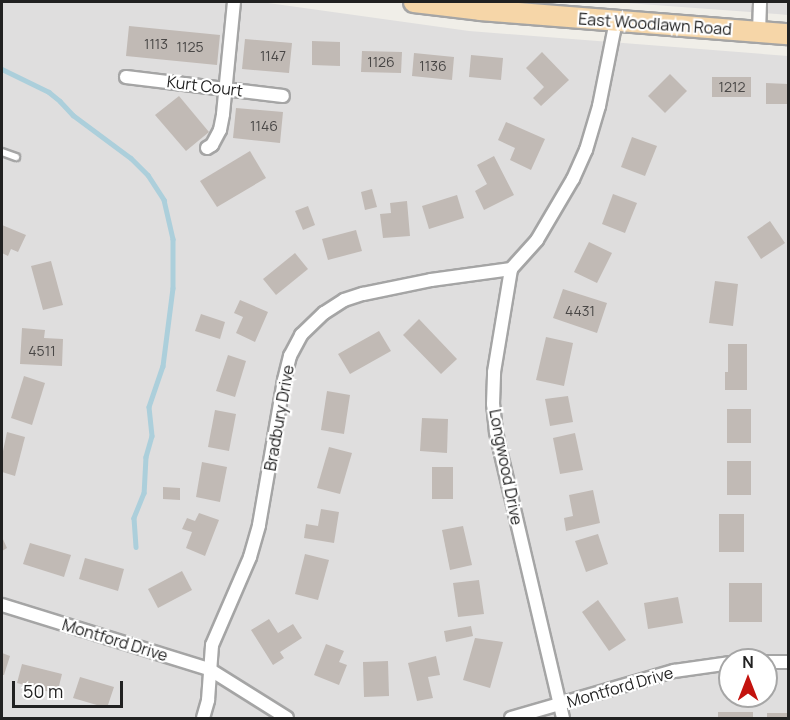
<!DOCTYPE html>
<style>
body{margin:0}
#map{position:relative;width:790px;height:720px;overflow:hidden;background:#f0eee8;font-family:Manrope,sans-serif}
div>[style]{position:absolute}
.residential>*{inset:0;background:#dfdede}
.stream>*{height:4.5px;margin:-2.25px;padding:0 2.25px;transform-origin:2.25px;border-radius:2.25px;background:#accfdb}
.building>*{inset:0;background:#c1bab5}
.roads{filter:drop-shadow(2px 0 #a5a5a5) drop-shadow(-2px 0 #a5a5a5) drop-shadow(0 2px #a5a5a5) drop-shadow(0 -2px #a5a5a5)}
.lane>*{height:6px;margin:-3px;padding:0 3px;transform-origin:3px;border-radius:3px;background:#fff}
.street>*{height:12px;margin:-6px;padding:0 6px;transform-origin:6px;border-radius:6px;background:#fff}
.primary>*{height:20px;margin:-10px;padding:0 10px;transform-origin:10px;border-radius:10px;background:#f6d6a8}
span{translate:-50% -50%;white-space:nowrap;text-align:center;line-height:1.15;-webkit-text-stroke:4.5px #fff;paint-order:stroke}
.number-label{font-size:14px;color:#494746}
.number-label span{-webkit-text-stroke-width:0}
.street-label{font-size:16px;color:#212121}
.frame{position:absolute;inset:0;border:3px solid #212121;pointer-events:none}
.north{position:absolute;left:718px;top:648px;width:60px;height:60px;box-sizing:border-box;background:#fff;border:2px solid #a6a6a6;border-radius:50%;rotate:0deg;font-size:16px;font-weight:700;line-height:24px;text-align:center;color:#212121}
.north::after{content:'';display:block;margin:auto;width:21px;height:27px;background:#c3130e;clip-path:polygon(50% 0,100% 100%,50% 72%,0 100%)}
.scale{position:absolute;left:12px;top:681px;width:111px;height:27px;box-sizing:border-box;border:3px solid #212121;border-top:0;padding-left:8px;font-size:18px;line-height:21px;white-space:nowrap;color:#212121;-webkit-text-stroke:4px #fff;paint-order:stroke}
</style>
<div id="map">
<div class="residential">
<i style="clip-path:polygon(evenodd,2px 2px,261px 2px,469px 31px,788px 56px,788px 718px,2px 718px,2px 2px,730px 660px,766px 660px,766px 696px,730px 696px,730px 660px)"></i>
<i style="clip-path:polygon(613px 2px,788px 2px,788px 15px,777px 14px)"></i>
</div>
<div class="stream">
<i style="left:2px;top:69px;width:52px;rotate:26.1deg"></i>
<i style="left:49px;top:92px;width:14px;rotate:39deg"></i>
<i style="left:60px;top:101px;width:19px;rotate:47deg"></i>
<i style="left:73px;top:115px;width:72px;rotate:36.6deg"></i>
<i style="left:131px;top:158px;width:24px;rotate:45deg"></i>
<i style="left:148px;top:175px;width:30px;rotate:57deg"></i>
<i style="left:164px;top:200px;width:40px;rotate:77deg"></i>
<i style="left:173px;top:239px;width:49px;rotate:90deg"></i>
<i style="left:173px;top:288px;width:79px;rotate:97.3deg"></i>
<i style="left:163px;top:366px;width:43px;rotate:108.9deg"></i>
<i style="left:149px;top:407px;width:29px;rotate:84deg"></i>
<i style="left:152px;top:436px;width:22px;rotate:106deg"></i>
<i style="left:146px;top:457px;width:36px;rotate:93deg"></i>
<i style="left:144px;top:493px;width:27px;rotate:112deg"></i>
<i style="left:134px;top:518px;width:29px;rotate:86deg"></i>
</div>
<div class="building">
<i style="clip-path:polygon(129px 26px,220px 35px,217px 65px,126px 56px)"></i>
<i style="clip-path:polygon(245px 39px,292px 43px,289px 73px,242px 69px)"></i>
<i style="clip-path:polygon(312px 41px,340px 42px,340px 66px,312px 65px)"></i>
<i style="clip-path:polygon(362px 51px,402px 52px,401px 73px,361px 72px)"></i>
<i style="clip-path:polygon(542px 52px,569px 80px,541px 106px,533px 98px,544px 87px,526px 68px)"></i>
<i style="clip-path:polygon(414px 53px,454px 57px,452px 80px,412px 76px)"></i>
<i style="clip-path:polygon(471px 55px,503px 58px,501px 80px,469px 77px)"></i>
<i style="clip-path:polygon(670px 74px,687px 91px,665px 113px,648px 96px)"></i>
<i style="clip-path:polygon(712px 77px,751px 77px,751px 97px,712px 97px)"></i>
<i style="clip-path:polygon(766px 83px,788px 84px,788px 104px,766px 104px)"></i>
<i style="clip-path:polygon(179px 96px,209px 132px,186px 151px,155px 115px)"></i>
<i style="clip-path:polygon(236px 108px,283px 112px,280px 143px,233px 138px)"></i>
<i style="clip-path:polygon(506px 122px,545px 139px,531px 170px,510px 160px,515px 148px,498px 140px)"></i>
<i style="clip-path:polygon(632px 137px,657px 146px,645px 176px,621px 167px)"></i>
<i style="clip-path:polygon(250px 151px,266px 178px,217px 207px,200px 181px)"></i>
<i style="clip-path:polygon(494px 156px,514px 195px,484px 210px,475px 191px,487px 184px,477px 165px)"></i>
<i style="clip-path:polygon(372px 189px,377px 207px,365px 210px,361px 192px)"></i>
<i style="clip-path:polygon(613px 194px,637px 203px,625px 233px,602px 224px)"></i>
<i style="clip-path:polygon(457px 195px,464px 218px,429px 229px,422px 206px)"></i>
<i style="clip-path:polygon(407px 201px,410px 236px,383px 238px,380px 214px,391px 213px,390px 203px)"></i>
<i style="clip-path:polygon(308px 206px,315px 225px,303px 230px,295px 211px)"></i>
<i style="clip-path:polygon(770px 221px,785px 243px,761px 259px,747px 237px)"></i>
<i style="clip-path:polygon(2px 225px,26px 235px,18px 252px,11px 249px,8px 256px,2px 253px)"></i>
<i style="clip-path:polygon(356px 230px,362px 251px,328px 260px,322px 239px)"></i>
<i style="clip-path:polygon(589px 242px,612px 253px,597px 283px,574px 272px)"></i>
<i style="clip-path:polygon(295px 253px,308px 269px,276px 295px,263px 279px)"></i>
<i style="clip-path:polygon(51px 261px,63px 305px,43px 310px,31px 266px)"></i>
<i style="clip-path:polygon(715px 281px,738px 284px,733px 326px,709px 323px)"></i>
<i style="clip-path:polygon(563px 289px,607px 303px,597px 333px,553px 318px)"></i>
<i style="clip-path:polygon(240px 300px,268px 312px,255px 342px,236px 333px,243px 317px,234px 313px)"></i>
<i style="clip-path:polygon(201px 314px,225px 322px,220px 339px,195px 331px)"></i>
<i style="clip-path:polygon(419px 319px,457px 359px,441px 374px,403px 335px)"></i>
<i style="clip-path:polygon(22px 328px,45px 330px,44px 338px,63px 339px,62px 366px,20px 364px)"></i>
<i style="clip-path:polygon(379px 331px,391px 351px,350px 374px,338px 354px)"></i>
<i style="clip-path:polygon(546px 337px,573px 343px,564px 386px,536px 380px)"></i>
<i style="clip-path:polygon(728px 344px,747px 344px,747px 390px,725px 390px,725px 372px,728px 372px)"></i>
<i style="clip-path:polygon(228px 355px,246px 361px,235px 397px,216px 391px)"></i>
<i style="clip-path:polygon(24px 376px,45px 383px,32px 425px,11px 418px)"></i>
<i style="clip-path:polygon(327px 391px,350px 395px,344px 434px,321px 430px)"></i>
<i style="clip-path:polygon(568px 396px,573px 422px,550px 426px,545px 399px)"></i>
<i style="clip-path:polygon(727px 409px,751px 409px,751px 443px,727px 443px)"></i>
<i style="clip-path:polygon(215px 410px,236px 414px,229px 451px,208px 447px)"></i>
<i style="clip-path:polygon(422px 418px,448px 419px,447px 453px,420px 451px)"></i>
<i style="clip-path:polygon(7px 432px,25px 437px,15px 476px,2px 472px,2px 456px)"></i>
<i style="clip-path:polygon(575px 433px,583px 470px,560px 474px,553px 438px)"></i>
<i style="clip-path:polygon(329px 447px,352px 453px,340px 494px,317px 488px)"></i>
<i style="clip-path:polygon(727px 461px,751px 461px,751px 495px,727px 495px)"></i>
<i style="clip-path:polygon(202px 462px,227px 467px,220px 502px,196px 497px)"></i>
<i style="clip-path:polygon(432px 467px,453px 467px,453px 499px,432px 499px)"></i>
<i style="clip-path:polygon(163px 487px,180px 488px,180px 500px,163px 499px)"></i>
<i style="clip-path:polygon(593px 490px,600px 523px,566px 531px,564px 518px,573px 516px,569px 495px)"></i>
<i style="clip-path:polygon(321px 509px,339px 512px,334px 543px,304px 538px,306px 524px,318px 526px)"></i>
<i style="clip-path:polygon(199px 513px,219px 520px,205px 556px,186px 548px,192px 532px,182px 529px,187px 518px,195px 521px)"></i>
<i style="clip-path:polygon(719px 514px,744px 514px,744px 552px,719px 552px)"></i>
<i style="clip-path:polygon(463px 526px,472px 565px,450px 570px,442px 530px)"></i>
<i style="clip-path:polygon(598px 534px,608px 564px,586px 572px,575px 541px)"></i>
<i style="clip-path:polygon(2px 537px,7px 548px,2px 551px)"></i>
<i style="clip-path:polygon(30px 543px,71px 555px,64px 577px,23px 564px)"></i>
<i style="clip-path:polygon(305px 554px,329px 560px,318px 600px,295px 594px)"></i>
<i style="clip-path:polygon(85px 558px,124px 569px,118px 591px,79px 579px)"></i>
<i style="clip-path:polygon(182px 571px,192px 590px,158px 608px,148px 589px)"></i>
<i style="clip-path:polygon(479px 580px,484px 614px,458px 617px,453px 583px)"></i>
<i style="clip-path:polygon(729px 583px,762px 583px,762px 622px,729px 622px)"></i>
<i style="clip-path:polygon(678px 597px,683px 623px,648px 629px,644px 603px)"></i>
<i style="clip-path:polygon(598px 600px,626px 640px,609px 651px,582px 612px)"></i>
<i style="clip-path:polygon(269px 619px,278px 633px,293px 624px,302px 638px,280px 652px,284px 658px,273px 665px,251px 630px)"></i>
<i style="clip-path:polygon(471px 626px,473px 636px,446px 642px,444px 631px)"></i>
<i style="clip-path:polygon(475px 638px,503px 642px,490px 688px,463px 680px)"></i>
<i style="clip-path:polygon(326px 644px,344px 651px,339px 662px,347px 665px,339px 685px,314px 675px)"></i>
<i style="clip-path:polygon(2px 653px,10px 656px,4px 675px,2px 675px)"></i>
<i style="clip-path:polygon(436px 656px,440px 675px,428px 677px,433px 698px,417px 701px,408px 663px)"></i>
<i style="clip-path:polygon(388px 661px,389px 696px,364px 697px,363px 662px)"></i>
<i style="clip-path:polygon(22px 664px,62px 674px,57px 694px,17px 683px)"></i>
<i style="clip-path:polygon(80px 677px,114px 687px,107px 708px,73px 698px)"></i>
<i style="clip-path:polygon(718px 712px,753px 712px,753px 718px,718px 718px)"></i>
<i style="clip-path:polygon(767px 713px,788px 713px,788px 718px,767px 718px)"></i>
</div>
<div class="roads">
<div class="lane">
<i style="left:2px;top:152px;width:15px;rotate:20deg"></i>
</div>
<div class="street">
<i style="left:759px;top:32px;width:30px;rotate:-88deg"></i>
<i style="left:126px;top:77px;width:158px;rotate:6.9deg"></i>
<i style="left:207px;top:148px;width:6px;rotate:-31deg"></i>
<i style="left:212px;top:145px;width:17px;rotate:-62deg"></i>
<i style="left:220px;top:130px;width:16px;rotate:-79deg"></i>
<i style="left:223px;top:114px;width:113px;rotate:-84.4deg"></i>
<i style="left:2px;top:605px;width:217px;rotate:17.2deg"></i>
<i style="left:209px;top:669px;width:92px;rotate:32.1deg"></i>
<i style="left:766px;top:662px;width:22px"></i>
<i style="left:203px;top:718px;width:19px;rotate:-74deg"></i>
<i style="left:208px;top:700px;width:55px;rotate:-85.8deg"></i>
<i style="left:212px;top:645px;width:96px;rotate:-66.6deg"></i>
<i style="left:250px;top:557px;width:33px;rotate:-74deg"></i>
<i style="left:259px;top:525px;width:147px;rotate:-80.2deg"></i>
<i style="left:284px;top:380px;width:25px;rotate:-76deg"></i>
<i style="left:290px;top:356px;width:24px;rotate:-62deg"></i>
<i style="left:301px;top:335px;width:32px;rotate:-44deg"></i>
<i style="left:324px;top:313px;width:24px;rotate:-33deg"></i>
<i style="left:344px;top:300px;width:20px;rotate:-18deg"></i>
<i style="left:363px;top:294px;width:69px;rotate:-11.6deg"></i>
<i style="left:431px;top:280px;width:81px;rotate:-7.8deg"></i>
<i style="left:511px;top:718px;width:170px;rotate:-16.1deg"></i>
<i style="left:674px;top:671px;width:57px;rotate:-8.1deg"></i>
<i style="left:563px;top:718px;width:294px;rotate:-103.2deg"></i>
<i style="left:496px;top:432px;width:28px;rotate:-96deg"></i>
<i style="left:493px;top:404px;width:32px;rotate:-88deg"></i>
<i style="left:494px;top:372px;width:104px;rotate:-80.6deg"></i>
<i style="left:511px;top:269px;width:39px;rotate:-48deg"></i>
<i style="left:537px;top:240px;width:71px;rotate:-59.5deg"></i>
<i style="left:573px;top:179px;width:32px;rotate:-66deg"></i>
<i style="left:586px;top:150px;width:46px;rotate:-73.5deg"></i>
<i style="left:599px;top:106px;width:87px;rotate:-78.7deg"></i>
</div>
<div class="primary">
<i style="left:414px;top:2px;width:66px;rotate:6.9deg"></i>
<i style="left:480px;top:10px;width:309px;rotate:4.5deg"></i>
</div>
</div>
<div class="number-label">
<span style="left:156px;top:44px">1113</span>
<span style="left:190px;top:47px">1125</span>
<span style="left:273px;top:56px">1147</span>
<span style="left:381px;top:62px">1126</span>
<span style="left:433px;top:66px">1136</span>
<span style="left:732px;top:87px">1212</span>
<span style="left:264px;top:126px">1146</span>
<span style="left:580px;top:311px">4431</span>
<span style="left:42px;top:351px">4511</span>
</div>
<div class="street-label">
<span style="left:655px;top:24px;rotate:4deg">East Woodlawn Road</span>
<span style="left:205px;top:86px;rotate:7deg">Kurt Court</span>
<span style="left:279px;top:418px;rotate:-80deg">Bradbury Drive</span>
<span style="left:506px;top:467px;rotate:79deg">Longwood Drive</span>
<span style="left:115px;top:640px;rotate:17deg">Montford Drive</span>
<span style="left:620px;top:687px;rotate:-16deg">Montford Drive</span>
</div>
<div class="frame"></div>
<div class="north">N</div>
<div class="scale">50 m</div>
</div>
